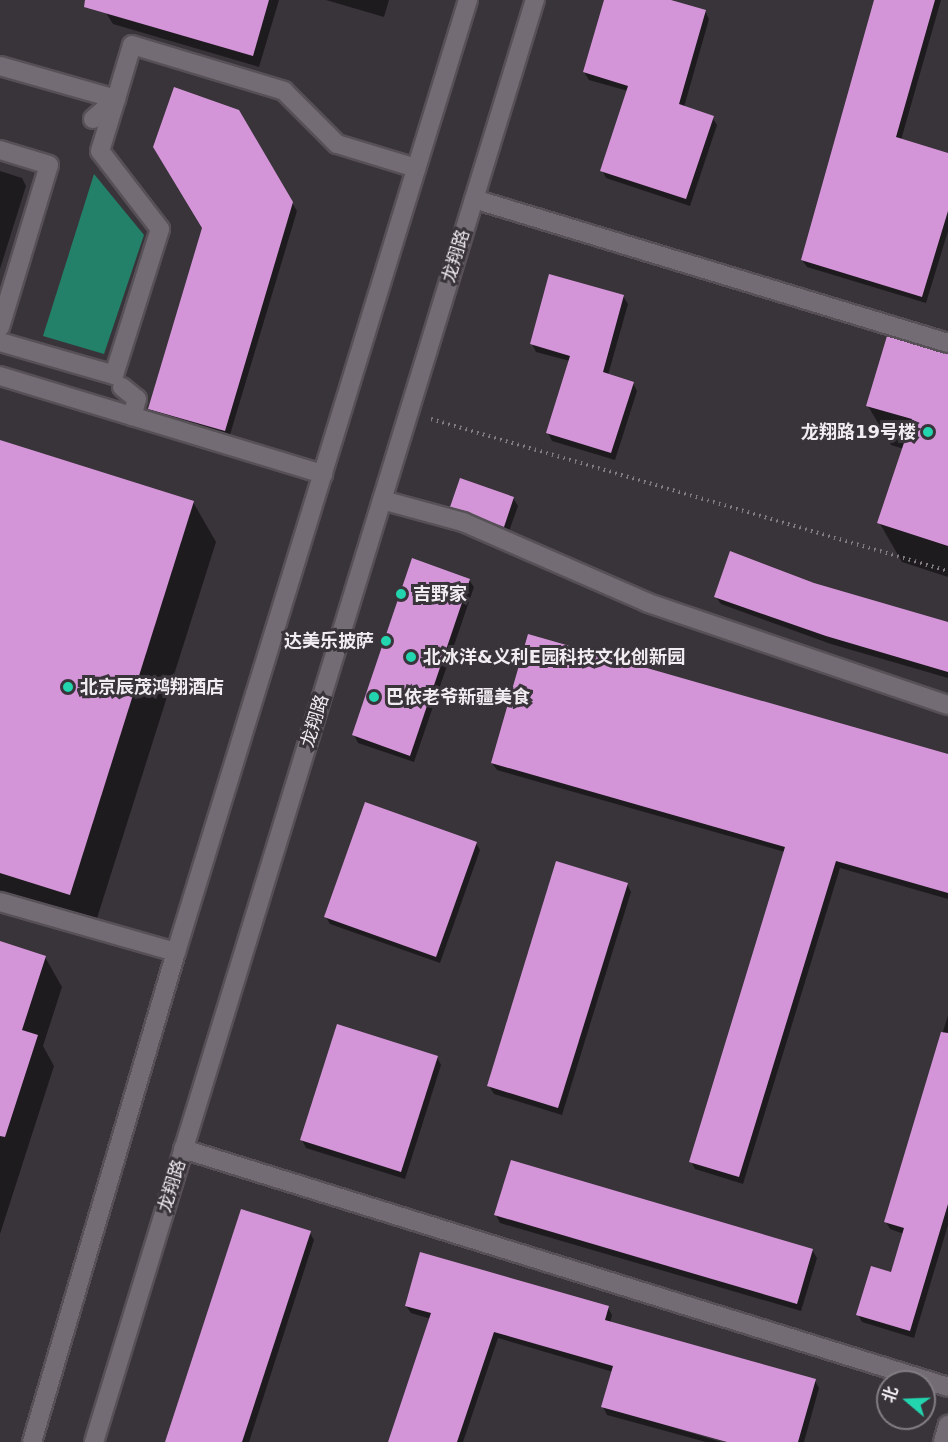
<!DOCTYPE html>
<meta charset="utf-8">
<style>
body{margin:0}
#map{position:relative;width:948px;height:1442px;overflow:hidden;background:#39333a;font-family:"DejaVu Sans","Noto Sans SC",sans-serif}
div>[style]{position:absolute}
.water>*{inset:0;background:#23816a}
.shadow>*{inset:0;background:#0007}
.building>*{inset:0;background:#d495d8}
.path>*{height:4px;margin-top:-2px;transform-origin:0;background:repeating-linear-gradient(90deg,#827c82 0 1.5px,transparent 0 6px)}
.roads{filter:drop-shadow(2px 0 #575157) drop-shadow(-2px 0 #575157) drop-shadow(0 2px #575157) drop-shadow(0 -2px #575157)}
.minor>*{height:18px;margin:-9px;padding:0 9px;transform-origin:9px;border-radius:9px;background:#736c74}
.dots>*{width:16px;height:16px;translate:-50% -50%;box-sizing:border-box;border:3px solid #39333a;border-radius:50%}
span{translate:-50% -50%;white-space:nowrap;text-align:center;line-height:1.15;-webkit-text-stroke:6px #39333a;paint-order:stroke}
.street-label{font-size:18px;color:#f0ecf0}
.poi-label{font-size:18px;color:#f0ecf0;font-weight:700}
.right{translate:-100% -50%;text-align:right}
.left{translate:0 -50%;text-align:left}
.north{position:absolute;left:876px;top:1370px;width:60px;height:60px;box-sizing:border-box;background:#39333a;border:2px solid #827d83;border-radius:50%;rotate:289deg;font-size:16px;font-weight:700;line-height:24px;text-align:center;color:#f0ecf0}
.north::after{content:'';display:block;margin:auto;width:21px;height:27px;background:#23d5af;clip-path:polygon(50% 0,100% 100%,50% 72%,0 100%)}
</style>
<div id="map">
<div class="water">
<i style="clip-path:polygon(94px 174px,144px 235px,104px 354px,43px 336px)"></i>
</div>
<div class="shadow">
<i style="clip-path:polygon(110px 0,279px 0,259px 67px,113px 24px,106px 13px)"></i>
<i style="clip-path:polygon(326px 0,389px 0,384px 17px)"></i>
<i style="clip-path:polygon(605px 0,666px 0,705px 11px,709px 19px,684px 107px,712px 117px,717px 125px,690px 206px,606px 178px,602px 170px,628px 91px,589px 80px,584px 72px)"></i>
<i style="clip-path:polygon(876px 0,941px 0,901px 140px,948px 155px,948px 231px,926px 303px,807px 267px,802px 260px)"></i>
<i style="clip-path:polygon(238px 111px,297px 211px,229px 438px,154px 416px,150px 409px)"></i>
<i style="clip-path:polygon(0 171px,22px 178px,26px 186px,0 269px)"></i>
<i style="clip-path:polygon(623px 296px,628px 304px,608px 375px,633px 383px,637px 391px,615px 460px,552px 441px,548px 433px,570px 361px,536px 352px,532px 344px)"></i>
<i style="clip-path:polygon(948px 355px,948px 577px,902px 562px,879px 522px,904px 449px,891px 445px,868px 406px)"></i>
<i style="clip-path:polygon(0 441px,193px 502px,216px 542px,92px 934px,0 904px)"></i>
<i style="clip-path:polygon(513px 498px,518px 506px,508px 534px,456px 514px,452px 507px)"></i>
<i style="clip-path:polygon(469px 580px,474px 587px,414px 762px,358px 743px,354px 735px)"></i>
<i style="clip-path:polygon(814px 585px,948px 624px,948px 678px,831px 644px,721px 604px,716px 597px)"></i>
<i style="clip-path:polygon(948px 755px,948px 899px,840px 868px,743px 1184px,695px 1169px,691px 1161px,785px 852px,497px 770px,492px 763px)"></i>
<i style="clip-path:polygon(476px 843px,480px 850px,440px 963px,330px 924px,326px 917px)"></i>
<i style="clip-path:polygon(627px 884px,631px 892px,562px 1115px,494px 1094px,489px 1086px)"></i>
<i style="clip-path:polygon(0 943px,45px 957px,62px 987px,43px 1046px,54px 1066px,0 1234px)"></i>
<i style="clip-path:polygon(948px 1015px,948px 1225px,914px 1338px,862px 1322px,858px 1315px,892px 1274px,904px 1234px,890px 1229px,886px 1222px)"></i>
<i style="clip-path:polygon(437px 1057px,441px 1065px,405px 1179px,306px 1148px,302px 1140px)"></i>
<i style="clip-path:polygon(496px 1215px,812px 1250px,817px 1258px,801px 1311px,500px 1223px)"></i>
<i style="clip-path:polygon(310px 1233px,314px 1240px,249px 1442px,167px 1442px)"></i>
<i style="clip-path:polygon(406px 1306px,608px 1308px,612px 1315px,610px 1323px,815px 1381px,819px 1388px,804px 1442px,733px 1442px,606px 1407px,721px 1442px,706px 1442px,607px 1415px,603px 1407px,613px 1372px,498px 1338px,463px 1442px,389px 1442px,431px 1319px,411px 1313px)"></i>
</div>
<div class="building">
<i style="clip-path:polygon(85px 0,269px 0,253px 56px,84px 7px)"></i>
<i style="clip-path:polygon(604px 0,671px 0,706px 10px,679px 104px,714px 116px,686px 199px,600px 171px,628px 86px,583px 72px)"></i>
<i style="clip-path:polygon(874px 0,935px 0,896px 137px,948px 153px,948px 211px,922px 297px,801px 260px)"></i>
<i style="clip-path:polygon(174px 87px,239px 110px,293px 202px,225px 431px,148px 409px,202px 228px,153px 147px)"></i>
<i style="clip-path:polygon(549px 274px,624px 295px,603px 372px,634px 382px,611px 453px,546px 433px,570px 356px,530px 344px)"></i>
<i style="clip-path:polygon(887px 336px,948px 354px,948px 546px,877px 523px,912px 419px,866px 406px)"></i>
<i style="clip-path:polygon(0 440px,194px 501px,70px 895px,0 873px)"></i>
<i style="clip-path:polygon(460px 478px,514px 497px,504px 527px,450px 507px)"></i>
<i style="clip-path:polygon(730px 551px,814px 583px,948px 622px,948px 672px,826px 636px,714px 597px)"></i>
<i style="clip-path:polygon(412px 558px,470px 579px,410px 756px,352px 735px)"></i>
<i style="clip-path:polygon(528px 634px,948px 754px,948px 893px,836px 861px,739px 1177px,689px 1162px,785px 847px,491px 763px)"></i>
<i style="clip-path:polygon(365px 802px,477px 842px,436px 957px,324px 917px)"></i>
<i style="clip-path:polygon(556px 861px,628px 883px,558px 1108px,487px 1086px)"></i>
<i style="clip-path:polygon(0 941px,46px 956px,22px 1030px,38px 1035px,5px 1137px,0 1136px)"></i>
<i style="clip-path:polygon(337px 1024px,438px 1056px,401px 1172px,300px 1140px)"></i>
<i style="clip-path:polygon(941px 1032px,948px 1033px,948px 1204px,910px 1331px,856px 1315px,871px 1266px,891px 1272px,904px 1228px,884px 1222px)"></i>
<i style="clip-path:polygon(511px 1160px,813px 1249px,797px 1304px,494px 1215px)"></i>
<i style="clip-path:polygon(241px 1209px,311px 1231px,242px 1442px,165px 1442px)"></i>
<i style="clip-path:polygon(420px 1252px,609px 1306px,605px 1320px,816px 1379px,798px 1442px,727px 1442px,601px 1407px,613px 1366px,494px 1332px,457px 1442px,388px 1442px,431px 1313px,405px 1306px)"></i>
</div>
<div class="path">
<i style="left:431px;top:419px;width:539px;rotate:16.38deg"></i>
</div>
<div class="roads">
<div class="minor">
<i style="left:0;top:66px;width:121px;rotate:15.9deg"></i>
<i style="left:116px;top:99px;width:56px;rotate:-73.5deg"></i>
<i style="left:132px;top:45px;width:159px;rotate:16.8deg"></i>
<i style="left:284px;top:91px;width:75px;rotate:45deg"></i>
<i style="left:337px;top:144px;width:83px;rotate:16.9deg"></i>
<i style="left:93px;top:119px;width:30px;rotate:-41deg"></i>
<i style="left:0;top:150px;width:51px;rotate:17deg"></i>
<i style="left:49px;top:165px;width:169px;rotate:106.8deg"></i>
<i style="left:474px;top:199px;width:495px;rotate:16.9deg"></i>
<i style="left:0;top:342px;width:119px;rotate:16.1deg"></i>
<i style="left:114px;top:375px;width:153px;rotate:-72.5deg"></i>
<i style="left:160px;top:229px;width:98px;rotate:-127.6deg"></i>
<i style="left:100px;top:151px;width:54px;rotate:-72.9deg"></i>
<i style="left:0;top:376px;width:338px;rotate:16.9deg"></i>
<i style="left:122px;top:387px;width:19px;rotate:39deg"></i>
<i style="left:137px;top:399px;width:18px;rotate:106deg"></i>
<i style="left:382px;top:500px;width:84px;rotate:15.2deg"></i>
<i style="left:463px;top:522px;width:202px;rotate:23.6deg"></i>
<i style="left:648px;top:603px;width:317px;rotate:18.8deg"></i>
<i style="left:0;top:902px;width:183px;rotate:15.9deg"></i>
<i style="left:183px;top:1149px;width:801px;rotate:17.28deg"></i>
<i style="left:32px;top:1442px;width:511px;rotate:-73.62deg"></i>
<i style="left:176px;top:952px;width:996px;rotate:-72.95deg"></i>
<i style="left:94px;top:1442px;width:1508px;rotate:-73deg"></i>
<i style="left:943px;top:1442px;width:18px;rotate:-74deg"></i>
</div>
</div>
<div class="dots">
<i style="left:928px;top:432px;background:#23d5af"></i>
<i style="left:401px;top:594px;background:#23d5af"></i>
<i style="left:386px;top:641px;background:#23d5af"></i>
<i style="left:411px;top:657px;background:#23d5af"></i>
<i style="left:68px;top:687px;background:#23d5af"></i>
<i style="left:374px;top:697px;background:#23d5af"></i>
</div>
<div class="street-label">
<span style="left:456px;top:256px;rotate:-73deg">龙翔路</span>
<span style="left:315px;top:721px;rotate:-73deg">龙翔路</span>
<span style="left:172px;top:1186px;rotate:-73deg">龙翔路</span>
</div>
<div class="poi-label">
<span class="right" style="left:916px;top:432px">龙翔路19号楼</span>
<span class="left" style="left:413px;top:594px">吉野家</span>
<span class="right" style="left:374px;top:641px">达美乐披萨</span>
<span class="left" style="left:423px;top:657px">北冰洋&amp;义利E园科技文化创新园</span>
<span class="left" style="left:80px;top:687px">北京辰茂鸿翔酒店</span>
<span class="left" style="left:386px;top:697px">巴依老爷新疆美食</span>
</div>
<div class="north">北</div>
</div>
